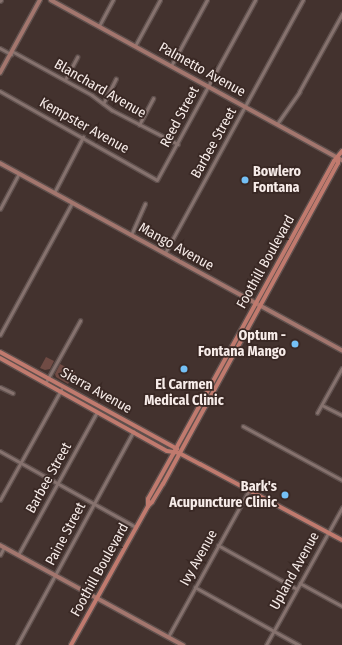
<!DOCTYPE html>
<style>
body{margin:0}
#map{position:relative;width:342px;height:645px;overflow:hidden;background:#43322e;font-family:"Fira Sans Condensed",sans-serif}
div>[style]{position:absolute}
.green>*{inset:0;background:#704b44}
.roads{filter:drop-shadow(1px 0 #5f504d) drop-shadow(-1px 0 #5f504d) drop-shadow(0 1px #5f504d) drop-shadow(0 -1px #5f504d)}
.street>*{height:2.5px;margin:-1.25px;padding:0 1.25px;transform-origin:1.25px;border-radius:1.25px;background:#86726e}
.secondary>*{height:3.5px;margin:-1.75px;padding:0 1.75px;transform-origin:1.75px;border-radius:1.75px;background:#a3766e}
.primary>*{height:4px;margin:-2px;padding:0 2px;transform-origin:2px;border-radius:2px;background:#c07a6e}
.dots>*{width:11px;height:11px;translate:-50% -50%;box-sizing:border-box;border:2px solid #392824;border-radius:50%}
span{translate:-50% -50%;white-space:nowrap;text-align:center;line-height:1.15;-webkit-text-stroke:3.5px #392824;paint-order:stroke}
.street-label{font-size:14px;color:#f7ece9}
.poi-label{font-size:14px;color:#f7ece9;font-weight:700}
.left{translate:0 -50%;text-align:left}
.right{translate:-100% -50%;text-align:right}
</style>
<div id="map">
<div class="green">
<i style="clip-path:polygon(46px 357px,54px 361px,50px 369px,45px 370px,40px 368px)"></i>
<i style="clip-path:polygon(60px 364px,75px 372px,68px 384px,56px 377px,55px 374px)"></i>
</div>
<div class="roads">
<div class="street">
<i style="left:0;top:1px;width:1px;rotate:-45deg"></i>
<i style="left:99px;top:26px;width:30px;rotate:-62deg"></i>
<i style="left:135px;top:46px;width:52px;rotate:-61.5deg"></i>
<i style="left:0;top:48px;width:13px;rotate:29deg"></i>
<i style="left:12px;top:51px;width:91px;rotate:28.8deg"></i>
<i style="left:92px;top:95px;width:25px;rotate:37deg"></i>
<i style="left:112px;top:110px;width:74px;rotate:27.3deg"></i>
<i style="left:171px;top:66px;width:75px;rotate:-61.4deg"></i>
<i style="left:65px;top:80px;width:26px;rotate:-62deg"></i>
<i style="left:0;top:91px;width:180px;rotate:29.5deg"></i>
<i style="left:157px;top:180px;width:205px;rotate:-61.4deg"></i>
<i style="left:103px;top:104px;width:28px;rotate:-63deg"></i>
<i style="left:277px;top:124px;width:39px;rotate:-55deg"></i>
<i style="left:299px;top:92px;width:89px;rotate:-61.1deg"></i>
<i style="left:139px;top:125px;width:30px;rotate:-62deg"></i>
<i style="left:54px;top:193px;width:63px;rotate:-62.6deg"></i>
<i style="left:0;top:209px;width:40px;rotate:-62deg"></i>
<i style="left:131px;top:235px;width:34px;rotate:-66deg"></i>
<i style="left:165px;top:253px;width:288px;rotate:-61.4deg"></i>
<i style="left:0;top:335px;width:150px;rotate:-61.4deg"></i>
<i style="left:46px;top:382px;width:70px;rotate:-60.9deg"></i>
<i style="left:0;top:387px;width:14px;rotate:25deg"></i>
<i style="left:322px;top:405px;width:22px;rotate:27deg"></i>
<i style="left:317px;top:413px;width:51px;rotate:-60.9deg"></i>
<i style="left:243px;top:426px;width:113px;rotate:28.6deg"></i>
<i style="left:0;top:451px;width:156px;rotate:29.2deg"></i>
<i style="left:0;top:500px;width:126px;rotate:-61deg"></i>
<i style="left:218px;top:545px;width:90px;rotate:29.1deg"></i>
<i style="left:0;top:555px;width:9px;rotate:-63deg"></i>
<i style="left:18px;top:555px;width:163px;rotate:-61.1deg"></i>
<i style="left:300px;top:583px;width:48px;rotate:28.7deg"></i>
<i style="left:195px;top:587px;width:119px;rotate:29.1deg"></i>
<i style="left:168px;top:637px;width:168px;rotate:-61.1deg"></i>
<i style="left:17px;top:645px;width:243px;rotate:-61.4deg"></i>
<i style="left:266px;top:645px;width:157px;rotate:-61deg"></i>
</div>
<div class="secondary">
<i style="left:51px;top:0;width:332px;rotate:28.8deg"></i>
<i style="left:0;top:73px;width:83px;rotate:-61.3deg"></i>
<i style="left:0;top:163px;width:390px;rotate:28.7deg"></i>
<i style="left:0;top:545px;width:209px;rotate:28.7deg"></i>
</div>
<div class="primary">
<i style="left:0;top:352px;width:202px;rotate:28.7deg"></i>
<i style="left:0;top:358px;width:191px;rotate:29.1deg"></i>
<i style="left:167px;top:451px;width:12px;rotate:9deg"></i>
<i style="left:179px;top:453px;width:24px;rotate:28deg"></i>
<i style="left:200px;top:464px;width:161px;rotate:28.2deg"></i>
<i style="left:148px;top:506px;width:6px;rotate:-45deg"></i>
<i style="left:152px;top:502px;width:21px;rotate:-59deg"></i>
<i style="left:163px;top:484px;width:366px;rotate:-61.4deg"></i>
<i style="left:338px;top:163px;width:5px;rotate:-90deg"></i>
<i style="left:71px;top:645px;width:159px;rotate:-61deg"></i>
<i style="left:148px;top:506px;width:7px;rotate:-90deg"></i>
<i style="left:148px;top:499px;width:51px;rotate:-60.9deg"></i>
<i style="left:173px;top:454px;width:334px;rotate:-61.2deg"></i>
<i style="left:334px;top:161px;width:13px;rotate:-51deg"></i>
</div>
</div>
<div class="dots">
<i style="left:245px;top:180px;background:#74c0f6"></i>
<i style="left:295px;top:344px;background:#74c0f6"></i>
<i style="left:184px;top:369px;background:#74c0f6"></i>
<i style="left:285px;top:495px;background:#74c0f6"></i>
</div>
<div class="street-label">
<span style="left:202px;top:70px;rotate:29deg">Palmetto Avenue</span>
<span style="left:100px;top:89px;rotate:30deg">Blanchard Avenue</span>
<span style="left:180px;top:117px;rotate:-62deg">Reed Street</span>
<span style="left:84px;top:126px;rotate:29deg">Kempster Avenue</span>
<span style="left:214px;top:143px;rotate:-61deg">Barbee Street</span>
<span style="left:176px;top:247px;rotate:29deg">Mango Avenue</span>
<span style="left:266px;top:262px;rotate:-61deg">Foothill Boulevard</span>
<span style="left:96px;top:391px;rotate:29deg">Sierra Avenue</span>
<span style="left:49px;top:478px;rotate:-61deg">Barbee Street</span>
<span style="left:66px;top:534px;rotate:-62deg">Paine Street</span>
<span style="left:199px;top:558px;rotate:-61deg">Ivy Avenue</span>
<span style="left:100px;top:570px;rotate:-61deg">Foothill Boulevard</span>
<span style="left:295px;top:571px;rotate:-61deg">Upland Avenue</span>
</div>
<div class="poi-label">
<span class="left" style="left:253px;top:180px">Bowlero<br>Fontana</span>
<span class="right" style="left:286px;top:344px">Optum -<br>Fontana Mango</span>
<span style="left:184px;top:393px">El Carmen<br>Medical Clinic</span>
<span class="right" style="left:277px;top:495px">Bark's<br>Acupuncture Clinic</span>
</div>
</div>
